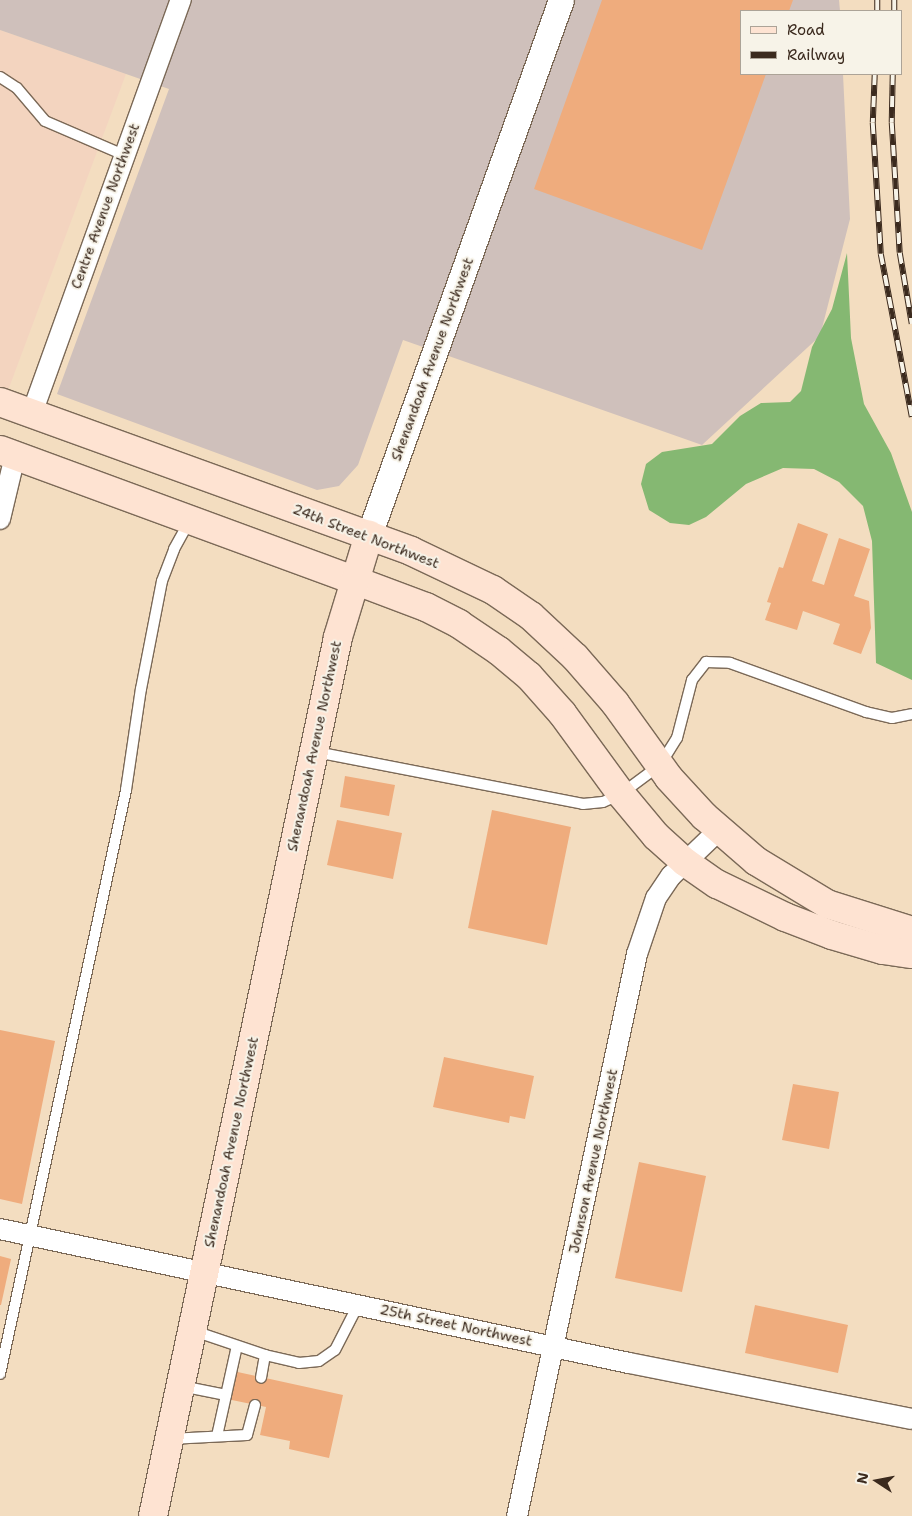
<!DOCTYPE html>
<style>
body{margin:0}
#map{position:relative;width:912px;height:1516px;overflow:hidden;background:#f3ddc0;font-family:"Shantell Sans",sans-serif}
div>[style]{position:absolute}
.built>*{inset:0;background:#f3d4bf}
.industrial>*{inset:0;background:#cfc0bb}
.forest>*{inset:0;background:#85b872}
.building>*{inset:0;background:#efac7d}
.roads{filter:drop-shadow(1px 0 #7b6957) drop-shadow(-1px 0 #7b6957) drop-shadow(0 1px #7b6957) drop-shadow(0 -1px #7b6957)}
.service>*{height:10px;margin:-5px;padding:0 5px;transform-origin:5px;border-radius:5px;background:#fff}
.minor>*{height:20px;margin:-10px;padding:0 10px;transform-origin:10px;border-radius:10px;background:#fff}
.tertiary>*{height:25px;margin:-12.5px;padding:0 12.5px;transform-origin:12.5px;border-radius:12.5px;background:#fff}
.secondary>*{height:28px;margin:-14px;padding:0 14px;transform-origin:14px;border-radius:14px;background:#fee3d2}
.rail>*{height:5.5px;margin-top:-2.75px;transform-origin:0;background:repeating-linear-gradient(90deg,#f7f3e8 0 11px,#3b2a1e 0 22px);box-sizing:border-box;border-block:1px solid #3b2a1e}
span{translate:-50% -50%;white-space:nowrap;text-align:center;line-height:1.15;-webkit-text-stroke:4px #f7f3e8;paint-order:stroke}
.street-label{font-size:14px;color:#3b2a1e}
.legend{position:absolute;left:740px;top:10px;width:162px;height:65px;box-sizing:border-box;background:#f7f3e8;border:1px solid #aca397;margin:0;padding:6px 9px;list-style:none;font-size:15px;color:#3b2a1e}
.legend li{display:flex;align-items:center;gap:10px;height:25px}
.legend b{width:25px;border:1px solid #aca397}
.north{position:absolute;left:852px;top:1456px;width:50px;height:50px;-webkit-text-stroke:4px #f7f3e8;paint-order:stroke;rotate:281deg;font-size:14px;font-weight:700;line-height:20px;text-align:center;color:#3b2a1e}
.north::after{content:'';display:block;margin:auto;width:18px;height:22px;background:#3b2a1e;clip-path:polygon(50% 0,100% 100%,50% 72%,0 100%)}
</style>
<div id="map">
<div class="built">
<i style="clip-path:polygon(0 30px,126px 74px,0 412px)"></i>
</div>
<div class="industrial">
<i style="clip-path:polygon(0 0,839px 0,840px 11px,741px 11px,741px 74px,843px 74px,850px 219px,820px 336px,702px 445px,403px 340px,358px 465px,339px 486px,317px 490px,57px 394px,169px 89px,0 30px)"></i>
</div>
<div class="forest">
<i style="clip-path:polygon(847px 253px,851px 338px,864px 404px,891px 453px,912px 512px,912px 680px,876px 663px,872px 541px,863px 506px,839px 482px,814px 469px,783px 468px,746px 484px,706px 517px,689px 525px,670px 523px,649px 510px,641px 484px,646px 464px,662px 452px,712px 444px,740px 416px,761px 403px,790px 402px,801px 391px,812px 347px,832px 309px)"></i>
</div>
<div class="building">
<i style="clip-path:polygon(602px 0,793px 0,789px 11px,741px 11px,741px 74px,766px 74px,702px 250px,534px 189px)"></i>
<i style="clip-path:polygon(798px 523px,828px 534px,812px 581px,824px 585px,839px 538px,870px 549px,854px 596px,869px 601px,871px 628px,861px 654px,833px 644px,840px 624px,803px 611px,797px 630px,765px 620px,771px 603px,767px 602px,779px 567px,783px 568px)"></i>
<i style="clip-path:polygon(345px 776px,395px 785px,389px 816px,340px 807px)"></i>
<i style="clip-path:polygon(492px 810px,571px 827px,547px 945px,468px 928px)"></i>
<i style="clip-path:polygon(337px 820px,402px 833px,393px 879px,327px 865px)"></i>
<i style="clip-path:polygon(0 1030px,55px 1041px,22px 1204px,0 1199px)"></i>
<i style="clip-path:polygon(444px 1057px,534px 1076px,525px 1119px,510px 1116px,509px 1123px,433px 1107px)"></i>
<i style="clip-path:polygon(793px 1084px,839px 1092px,829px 1149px,782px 1140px)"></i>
<i style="clip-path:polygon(639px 1162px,706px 1176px,682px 1292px,615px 1278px)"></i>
<i style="clip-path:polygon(0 1256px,11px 1259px,1px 1305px,0 1305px)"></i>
<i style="clip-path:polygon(755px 1305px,848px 1325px,838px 1373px,745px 1353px)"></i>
<i style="clip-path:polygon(233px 1371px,343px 1395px,329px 1458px,289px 1449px,290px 1441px,260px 1435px,266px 1407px,227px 1399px)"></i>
</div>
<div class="roads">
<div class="service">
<i style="left:0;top:77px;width:20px;rotate:33deg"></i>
<i style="left:17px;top:88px;width:43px;rotate:49.7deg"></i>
<i style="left:45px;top:121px;width:86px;rotate:23.3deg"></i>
<i style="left:316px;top:752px;width:272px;rotate:11deg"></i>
<i style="left:583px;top:804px;width:20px;rotate:-6deg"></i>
<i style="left:603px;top:802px;width:20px;rotate:-24deg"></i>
<i style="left:621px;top:794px;width:49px;rotate:-36.6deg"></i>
<i style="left:660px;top:765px;width:32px;rotate:-58deg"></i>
<i style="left:677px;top:738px;width:60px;rotate:-75.5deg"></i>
<i style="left:692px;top:680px;width:23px;rotate:-52deg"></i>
<i style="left:706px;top:662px;width:24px;rotate:2deg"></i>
<i style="left:730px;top:663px;width:145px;rotate:19.8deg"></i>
<i style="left:866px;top:712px;width:27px;rotate:13deg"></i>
<i style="left:892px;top:718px;width:20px;rotate:-11deg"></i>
<i style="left:194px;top:1331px;width:75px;rotate:18.7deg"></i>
<i style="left:265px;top:1355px;width:23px;rotate:100deg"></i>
<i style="left:265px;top:1355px;width:35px;rotate:13deg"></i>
<i style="left:299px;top:1363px;width:20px;rotate:-6deg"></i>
<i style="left:319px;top:1361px;width:19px;rotate:-35deg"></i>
<i style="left:335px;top:1350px;width:51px;rotate:-62.9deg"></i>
<i style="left:0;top:1374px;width:597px;rotate:-77.82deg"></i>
<i style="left:126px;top:790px;width:102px;rotate:-81.6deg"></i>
<i style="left:141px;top:689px;width:110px;rotate:-79deg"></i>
<i style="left:162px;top:581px;width:34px;rotate:-69deg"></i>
<i style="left:174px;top:549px;width:33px;rotate:-61deg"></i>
<i style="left:181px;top:1386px;width:46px;rotate:11.3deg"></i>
<i style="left:217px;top:1436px;width:92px;rotate:-77.5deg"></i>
<i style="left:170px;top:1439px;width:77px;rotate:-3deg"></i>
<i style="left:247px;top:1435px;width:31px;rotate:-75deg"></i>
</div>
<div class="minor">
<i style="left:32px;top:413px;width:439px;rotate:-70.2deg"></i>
<i style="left:0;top:519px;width:65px;rotate:-76.6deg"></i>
<i style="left:0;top:1229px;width:643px;rotate:12.03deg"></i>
<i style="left:629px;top:1363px;width:288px;rotate:11.2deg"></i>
<i style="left:517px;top:1516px;width:575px;rotate:-77.95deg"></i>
<i style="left:637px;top:954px;width:59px;rotate:-71.3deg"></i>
<i style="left:656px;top:898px;width:27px;rotate:-56deg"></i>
<i style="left:671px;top:876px;width:66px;rotate:-43.8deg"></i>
</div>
<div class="tertiary">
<i style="left:369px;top:535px;width:568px;rotate:-70.26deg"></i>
</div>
<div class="secondary">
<i style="left:0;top:402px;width:437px;rotate:19.9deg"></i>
<i style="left:411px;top:551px;width:91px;rotate:25.4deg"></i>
<i style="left:493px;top:590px;width:46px;rotate:34.4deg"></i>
<i style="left:531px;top:616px;width:60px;rotate:43deg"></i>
<i style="left:575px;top:657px;width:61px;rotate:49deg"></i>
<i style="left:615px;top:703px;width:92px;rotate:54.2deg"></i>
<i style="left:669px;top:778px;width:52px;rotate:47.4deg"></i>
<i style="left:704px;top:816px;width:69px;rotate:40.9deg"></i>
<i style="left:756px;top:861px;width:83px;rotate:31.2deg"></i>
<i style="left:827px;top:904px;width:89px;rotate:17.6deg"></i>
<i style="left:0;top:450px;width:377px;rotate:20.2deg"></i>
<i style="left:354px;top:580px;width:77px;rotate:20.6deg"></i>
<i style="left:426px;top:607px;width:37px;rotate:27deg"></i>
<i style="left:459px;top:624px;width:48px;rotate:34deg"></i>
<i style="left:499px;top:651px;width:39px;rotate:40deg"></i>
<i style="left:529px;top:676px;width:50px;rotate:48.3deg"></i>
<i style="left:562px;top:713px;width:100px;rotate:53.9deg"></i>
<i style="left:621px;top:794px;width:55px;rotate:50.2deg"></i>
<i style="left:656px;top:836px;width:39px;rotate:42deg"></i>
<i style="left:685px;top:862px;width:39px;rotate:35deg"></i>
<i style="left:717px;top:884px;width:76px;rotate:25.9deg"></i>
<i style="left:785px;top:917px;width:50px;rotate:21deg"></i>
<i style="left:832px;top:935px;width:53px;rotate:16.4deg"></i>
<i style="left:883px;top:950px;width:29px;rotate:8deg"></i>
<i style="left:153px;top:1516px;width:898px;rotate:-78.11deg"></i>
<i style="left:338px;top:637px;width:107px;rotate:-73.1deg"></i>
</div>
</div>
<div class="rail">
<i style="left:877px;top:11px;width:11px;rotate:-90deg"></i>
<i style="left:894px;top:11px;width:11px;rotate:-90deg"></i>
<i style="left:875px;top:74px;width:49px;rotate:92.3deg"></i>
<i style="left:873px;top:123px;width:131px;rotate:86.5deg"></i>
<i style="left:881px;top:254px;width:166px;rotate:79.2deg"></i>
<i style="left:893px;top:74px;width:49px;rotate:91.2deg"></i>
<i style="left:892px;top:123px;width:130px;rotate:86.5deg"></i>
<i style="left:900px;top:253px;width:72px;rotate:80.4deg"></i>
</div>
<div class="street-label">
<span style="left:105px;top:206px;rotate:-70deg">Centre Avenue Northwest</span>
<span style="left:432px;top:359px;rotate:-70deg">Shenandoah Avenue Northwest</span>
<span style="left:366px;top:536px;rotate:21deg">24th Street Northwest</span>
<span style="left:314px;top:746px;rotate:-78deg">Shenandoah Avenue Northwest</span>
<span style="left:231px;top:1142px;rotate:-78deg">Shenandoah Avenue Northwest</span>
<span style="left:593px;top:1161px;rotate:-78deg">Johnson Avenue Northwest</span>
<span style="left:456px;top:1325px;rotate:12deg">25th Street Northwest</span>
</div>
<ul class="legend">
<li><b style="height:6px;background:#fee3d2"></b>Road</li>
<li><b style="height:6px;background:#3b2a1e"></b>Railway</li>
</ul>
<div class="north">N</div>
</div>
